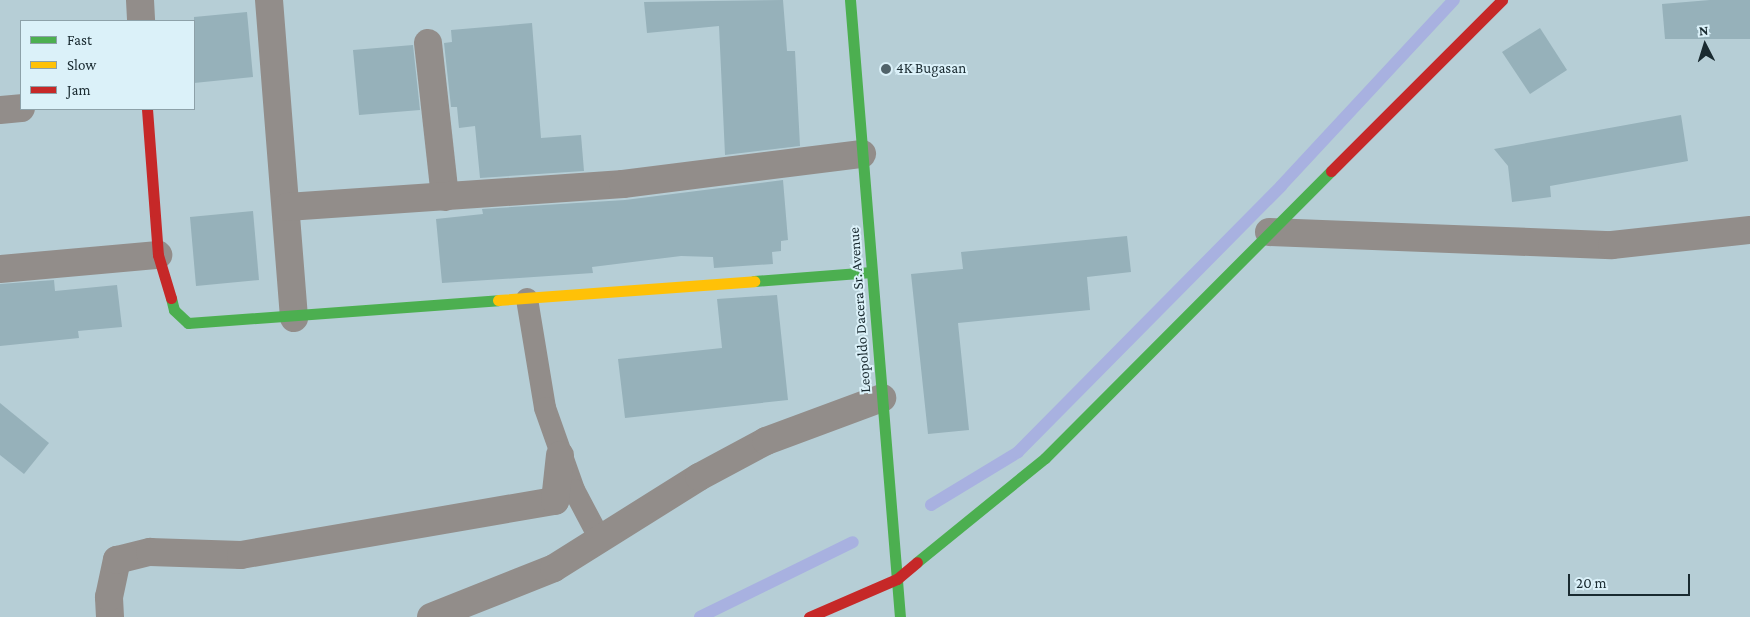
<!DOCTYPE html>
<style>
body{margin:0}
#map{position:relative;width:1750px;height:617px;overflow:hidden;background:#b6ced6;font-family:"Crimson Pro",serif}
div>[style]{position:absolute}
.stream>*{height:12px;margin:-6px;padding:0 6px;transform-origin:6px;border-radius:6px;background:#a8b1e0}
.building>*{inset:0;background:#96b1ba}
.lane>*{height:22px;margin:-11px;padding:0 11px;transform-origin:11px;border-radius:11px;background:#928d8a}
.street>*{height:28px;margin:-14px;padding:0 14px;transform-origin:14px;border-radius:14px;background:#928d8a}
.fast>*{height:11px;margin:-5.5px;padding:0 5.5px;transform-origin:5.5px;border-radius:5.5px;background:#4caf50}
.slow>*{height:11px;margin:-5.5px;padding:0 5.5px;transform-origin:5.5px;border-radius:5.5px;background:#ffc107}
.jam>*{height:11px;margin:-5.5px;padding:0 5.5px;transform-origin:5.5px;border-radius:5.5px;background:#c62828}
.dots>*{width:14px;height:14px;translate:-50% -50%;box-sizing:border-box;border:2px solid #dbf1f9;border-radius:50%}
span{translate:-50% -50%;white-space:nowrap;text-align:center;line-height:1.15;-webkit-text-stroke:4px #dbf1f9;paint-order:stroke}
.poi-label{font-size:15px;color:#192a30}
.left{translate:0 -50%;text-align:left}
.street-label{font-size:15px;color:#192a30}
.legend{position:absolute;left:20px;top:20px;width:175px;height:90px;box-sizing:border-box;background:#dbf1f9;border:1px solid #8da1a9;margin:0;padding:6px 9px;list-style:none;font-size:15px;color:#192a30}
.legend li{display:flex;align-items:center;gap:10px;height:25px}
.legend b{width:25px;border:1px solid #8da1a9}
.north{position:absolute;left:1680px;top:20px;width:50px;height:50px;-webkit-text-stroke:4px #dbf1f9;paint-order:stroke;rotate:355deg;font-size:14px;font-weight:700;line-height:20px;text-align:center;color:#192a30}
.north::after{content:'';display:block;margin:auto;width:18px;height:22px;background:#192a30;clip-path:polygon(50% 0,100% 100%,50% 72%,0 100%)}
.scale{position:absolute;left:1568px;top:574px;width:122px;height:22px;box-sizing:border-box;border:2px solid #192a30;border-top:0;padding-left:6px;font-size:15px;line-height:18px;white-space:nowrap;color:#192a30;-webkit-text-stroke:4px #dbf1f9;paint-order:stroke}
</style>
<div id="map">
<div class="stream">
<i style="left:931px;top:505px;width:102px;rotate:-31.3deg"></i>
<i style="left:1018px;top:452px;width:374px;rotate:-45.3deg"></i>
<i style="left:1281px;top:186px;width:254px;rotate:-47.1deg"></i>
<i style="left:700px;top:617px;width:170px;rotate:-26.1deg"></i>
</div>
<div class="building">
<i style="clip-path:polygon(783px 0,787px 51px,795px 51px,800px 146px,725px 155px,719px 26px,647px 33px,644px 2px)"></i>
<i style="clip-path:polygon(1710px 0,1750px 0,1750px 39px,1665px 39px,1662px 4px)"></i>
<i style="clip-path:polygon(247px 12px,253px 77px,194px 83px,194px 17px)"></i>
<i style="clip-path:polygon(532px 23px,541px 138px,581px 135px,584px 171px,480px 178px,475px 126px,459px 128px,457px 107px,451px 107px,444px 43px,452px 42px,451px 30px)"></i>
<i style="clip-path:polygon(1540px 28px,1567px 70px,1530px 94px,1502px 52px)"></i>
<i style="clip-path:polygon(413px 45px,420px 110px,359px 115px,353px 50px)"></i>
<i style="clip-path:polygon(1681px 115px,1688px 161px,1550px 186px,1551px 197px,1512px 202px,1508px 166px,1494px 149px)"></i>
<i style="clip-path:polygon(783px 180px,788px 240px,781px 241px,781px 251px,772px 252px,773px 264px,714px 268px,713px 257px,681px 256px,592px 267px,593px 273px,442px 283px,436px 219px,483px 214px,482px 209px,625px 200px)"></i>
<i style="clip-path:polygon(253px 211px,259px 280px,196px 286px,190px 217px)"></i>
<i style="clip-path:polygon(1127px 236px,1131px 272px,1087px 277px,1090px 310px,958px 323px,969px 430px,928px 434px,911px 274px,963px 269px,961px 252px)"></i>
<i style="clip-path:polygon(54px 280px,55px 291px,117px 285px,122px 327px,78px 331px,79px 338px,0 346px,0 284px)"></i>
<i style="clip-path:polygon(777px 295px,788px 400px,625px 418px,618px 359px,722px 348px,717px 299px)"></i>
<i style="clip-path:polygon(0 403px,49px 443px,24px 474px,0 455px)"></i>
</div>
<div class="lane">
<i style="left:527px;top:299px;width:110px;rotate:80.6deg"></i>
<i style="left:545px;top:408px;width:87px;rotate:70.5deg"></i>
<i style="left:574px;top:490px;width:58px;rotate:62.1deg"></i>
</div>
<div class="street">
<i style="left:140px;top:0;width:21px;rotate:87deg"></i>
<i style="left:269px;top:0;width:319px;rotate:85.5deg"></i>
<i style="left:428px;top:43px;width:155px;rotate:83.7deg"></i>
<i style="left:0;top:110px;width:21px;rotate:-5deg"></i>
<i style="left:287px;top:207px;width:337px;rotate:-3.9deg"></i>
<i style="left:623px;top:184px;width:241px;rotate:-7.2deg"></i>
<i style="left:1269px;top:232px;width:343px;rotate:2.2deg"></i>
<i style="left:1612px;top:245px;width:139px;rotate:-6.2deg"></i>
<i style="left:0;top:269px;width:159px;rotate:-5.1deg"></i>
<i style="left:110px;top:617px;width:20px;rotate:-93deg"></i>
<i style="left:109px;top:597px;width:38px;rotate:-78deg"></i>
<i style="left:117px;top:560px;width:34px;rotate:-14deg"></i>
<i style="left:150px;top:552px;width:91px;rotate:1.9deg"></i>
<i style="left:241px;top:555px;width:319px;rotate:-9.8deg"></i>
<i style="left:555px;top:501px;width:46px;rotate:-83.8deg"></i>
<i style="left:431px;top:617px;width:132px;rotate:-21.7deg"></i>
<i style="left:554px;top:568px;width:171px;rotate:-32.1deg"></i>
<i style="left:699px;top:477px;width:76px;rotate:-28.2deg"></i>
<i style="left:766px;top:441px;width:124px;rotate:-20.3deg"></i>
</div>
<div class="fast">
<i style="left:850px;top:0;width:619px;rotate:85.37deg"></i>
<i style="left:754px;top:281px;width:118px;rotate:-4.4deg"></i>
<i style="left:171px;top:298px;width:12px;rotate:76deg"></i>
<i style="left:174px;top:310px;width:19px;rotate:43deg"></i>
<i style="left:188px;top:323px;width:311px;rotate:-4.2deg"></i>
<i style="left:917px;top:562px;width:165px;rotate:-39.1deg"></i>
<i style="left:1045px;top:458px;width:405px;rotate:-45.1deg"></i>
</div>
<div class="slow">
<i style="left:498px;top:300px;width:257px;rotate:-4.2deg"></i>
</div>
<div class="jam">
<i style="left:147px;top:109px;width:146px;rotate:85.7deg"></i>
<i style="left:158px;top:255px;width:45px;rotate:73.2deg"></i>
<i style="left:1331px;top:171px;width:242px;rotate:-45deg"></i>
<i style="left:809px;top:617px;width:96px;rotate:-23.4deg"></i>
<i style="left:897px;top:579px;width:26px;rotate:-40deg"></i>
</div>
<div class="dots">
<i style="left:886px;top:69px;background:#50636a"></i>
</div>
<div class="poi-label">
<span class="left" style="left:896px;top:69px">4K Bugasan</span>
</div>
<div class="street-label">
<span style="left:860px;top:310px;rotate:-94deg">Leopoldo Dacera Sr. Avenue</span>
</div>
<ul class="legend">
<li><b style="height:6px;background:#4caf50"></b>Fast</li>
<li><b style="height:6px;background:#ffc107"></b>Slow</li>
<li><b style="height:6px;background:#c62828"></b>Jam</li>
</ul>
<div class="north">N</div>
<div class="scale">20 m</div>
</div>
